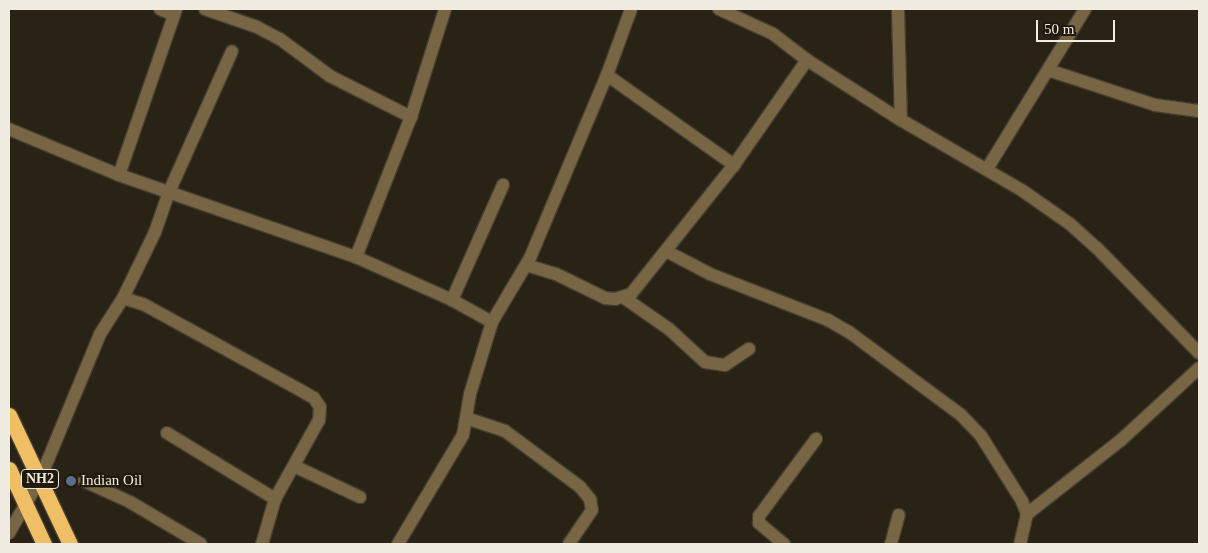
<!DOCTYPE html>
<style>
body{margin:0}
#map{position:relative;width:1208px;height:553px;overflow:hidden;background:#292315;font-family:Georgia,serif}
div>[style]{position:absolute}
.roads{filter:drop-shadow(1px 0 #453f32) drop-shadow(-1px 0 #453f32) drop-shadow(0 1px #453f32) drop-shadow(0 -1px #453f32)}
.minor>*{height:12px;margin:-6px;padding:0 6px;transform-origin:6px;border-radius:6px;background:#786543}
.highway>*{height:15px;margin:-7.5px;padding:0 7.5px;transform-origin:7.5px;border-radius:7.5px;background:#efbe65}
.dots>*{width:14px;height:14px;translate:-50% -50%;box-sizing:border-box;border:2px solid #1f1a0c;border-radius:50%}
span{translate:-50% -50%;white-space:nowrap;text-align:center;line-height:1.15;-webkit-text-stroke:4.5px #1f1a0c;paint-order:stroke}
.shield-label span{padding:1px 4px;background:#1f1a0c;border:1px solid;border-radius:4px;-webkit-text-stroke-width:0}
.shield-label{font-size:14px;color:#f0ece2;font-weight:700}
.poi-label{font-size:15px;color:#f0ece2}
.left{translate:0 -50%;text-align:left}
.frame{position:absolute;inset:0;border:10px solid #f0ece2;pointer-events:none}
.scale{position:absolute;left:1036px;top:20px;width:79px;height:22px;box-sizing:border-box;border:2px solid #f0ece2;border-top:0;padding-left:6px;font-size:15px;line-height:18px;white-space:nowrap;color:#f0ece2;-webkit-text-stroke:4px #1f1a0c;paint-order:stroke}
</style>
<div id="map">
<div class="roads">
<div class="minor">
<i style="left:160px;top:9px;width:15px;rotate:23deg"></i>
<i style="left:205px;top:9px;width:55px;rotate:19.1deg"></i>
<i style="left:257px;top:27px;width:26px;rotate:28deg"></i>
<i style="left:280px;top:39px;width:62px;rotate:36.5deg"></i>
<i style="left:330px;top:76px;width:91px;rotate:26.8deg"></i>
<i style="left:719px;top:9px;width:60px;rotate:24.8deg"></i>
<i style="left:773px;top:34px;width:43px;rotate:37.4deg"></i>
<i style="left:807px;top:60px;width:112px;rotate:32.6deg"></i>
<i style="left:901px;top:120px;width:141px;rotate:30.2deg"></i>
<i style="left:1023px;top:191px;width:57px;rotate:35.1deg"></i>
<i style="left:1070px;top:224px;width:36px;rotate:42deg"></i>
<i style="left:1097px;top:248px;width:146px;rotate:45.8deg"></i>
<i style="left:898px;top:9px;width:111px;rotate:88.5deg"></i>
<i style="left:1048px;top:70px;width:113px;rotate:18.1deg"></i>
<i style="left:1155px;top:105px;width:44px;rotate:7.8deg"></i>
<i style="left:607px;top:75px;width:156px;rotate:35.3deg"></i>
<i style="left:9px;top:129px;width:119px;rotate:22.7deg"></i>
<i style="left:119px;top:175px;width:251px;rotate:19.1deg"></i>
<i style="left:356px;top:257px;width:105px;rotate:24.1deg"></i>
<i style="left:452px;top:300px;width:46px;rotate:28.8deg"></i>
<i style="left:987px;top:169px;width:188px;rotate:-58.5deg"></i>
<i style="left:119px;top:175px;width:176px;rotate:-71deg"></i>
<i style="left:666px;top:251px;width:50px;rotate:27.6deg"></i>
<i style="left:710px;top:274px;width:127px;rotate:21.3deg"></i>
<i style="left:828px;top:320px;width:24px;rotate:30deg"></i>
<i style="left:849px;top:332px;width:138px;rotate:36.5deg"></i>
<i style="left:960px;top:414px;width:30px;rotate:46deg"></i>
<i style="left:981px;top:436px;width:77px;rotate:57.8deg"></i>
<i style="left:1022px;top:501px;width:14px;rotate:69deg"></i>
<i style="left:1027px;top:514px;width:31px;rotate:103deg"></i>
<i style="left:356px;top:257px;width:150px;rotate:-68.6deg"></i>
<i style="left:411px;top:117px;width:113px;rotate:-72.5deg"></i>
<i style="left:526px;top:265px;width:31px;rotate:17deg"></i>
<i style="left:556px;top:274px;width:55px;rotate:26.1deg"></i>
<i style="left:605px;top:298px;width:10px;rotate:6deg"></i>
<i style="left:615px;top:299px;width:17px;rotate:-17deg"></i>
<i style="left:631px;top:294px;width:165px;rotate:-51.4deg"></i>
<i style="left:734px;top:165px;width:128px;rotate:-55.2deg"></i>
<i style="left:623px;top:297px;width:56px;rotate:34.8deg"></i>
<i style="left:669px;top:329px;width:49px;rotate:42.5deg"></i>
<i style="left:705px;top:362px;width:20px;rotate:9deg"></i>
<i style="left:725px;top:365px;width:29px;rotate:-34deg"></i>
<i style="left:123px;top:298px;width:21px;rotate:17deg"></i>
<i style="left:143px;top:304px;width:179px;rotate:28.7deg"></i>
<i style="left:300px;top:390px;width:16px;rotate:30deg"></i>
<i style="left:314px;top:398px;width:11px;rotate:56deg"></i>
<i style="left:320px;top:407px;width:13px;rotate:94deg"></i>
<i style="left:319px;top:420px;width:90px;rotate:119.1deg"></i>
<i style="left:275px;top:499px;width:47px;rotate:106.1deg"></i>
<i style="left:452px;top:300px;width:126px;rotate:-66.1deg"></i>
<i style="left:466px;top:418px;width:41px;rotate:18.4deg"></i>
<i style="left:505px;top:431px;width:94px;rotate:36.7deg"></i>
<i style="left:580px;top:487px;width:16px;rotate:50deg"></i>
<i style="left:590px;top:499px;width:11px;rotate:80deg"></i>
<i style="left:592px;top:510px;width:41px;rotate:124.1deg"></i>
<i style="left:167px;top:433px;width:127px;rotate:31.4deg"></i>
<i style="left:294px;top:466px;width:73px;rotate:25.2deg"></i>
<i style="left:84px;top:481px;width:51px;rotate:24.5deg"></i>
<i style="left:130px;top:502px;width:82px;rotate:30.6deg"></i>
<i style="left:1027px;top:514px;width:120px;rotate:-38.2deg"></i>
<i style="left:1121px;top:440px;width:106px;rotate:-42.7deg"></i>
<i style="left:9px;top:533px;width:62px;rotate:-60.1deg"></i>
<i style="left:40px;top:479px;width:157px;rotate:-67.5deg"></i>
<i style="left:100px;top:334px;width:43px;rotate:-57.4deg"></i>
<i style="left:123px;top:298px;width:73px;rotate:-64.1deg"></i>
<i style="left:155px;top:232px;width:42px;rotate:-70.7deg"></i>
<i style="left:169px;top:192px;width:154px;rotate:-65.9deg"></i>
<i style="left:398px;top:544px;width:127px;rotate:-59.2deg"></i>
<i style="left:463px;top:435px;width:42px;rotate:-80.3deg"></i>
<i style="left:470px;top:394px;width:75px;rotate:-73deg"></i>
<i style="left:492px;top:322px;width:74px;rotate:-59.3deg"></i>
<i style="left:530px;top:258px;width:199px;rotate:-67.2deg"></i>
<i style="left:607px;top:75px;width:70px;rotate:-70deg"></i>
<i style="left:784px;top:544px;width:33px;rotate:-140deg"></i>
<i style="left:759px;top:523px;width:7px;rotate:-90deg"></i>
<i style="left:759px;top:516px;width:96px;rotate:-53.5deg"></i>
<i style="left:891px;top:544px;width:30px;rotate:-75deg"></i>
</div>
<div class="highway">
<i style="left:9px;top:415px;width:143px;rotate:64.7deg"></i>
<i style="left:9px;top:469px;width:83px;rotate:65deg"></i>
</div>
</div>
<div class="dots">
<i style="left:71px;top:481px;background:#5c6f8a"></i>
</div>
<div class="shield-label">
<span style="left:40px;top:479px">NH2</span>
</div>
<div class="poi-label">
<span class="left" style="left:81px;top:481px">Indian Oil</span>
</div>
<div class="frame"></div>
<div class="scale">50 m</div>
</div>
